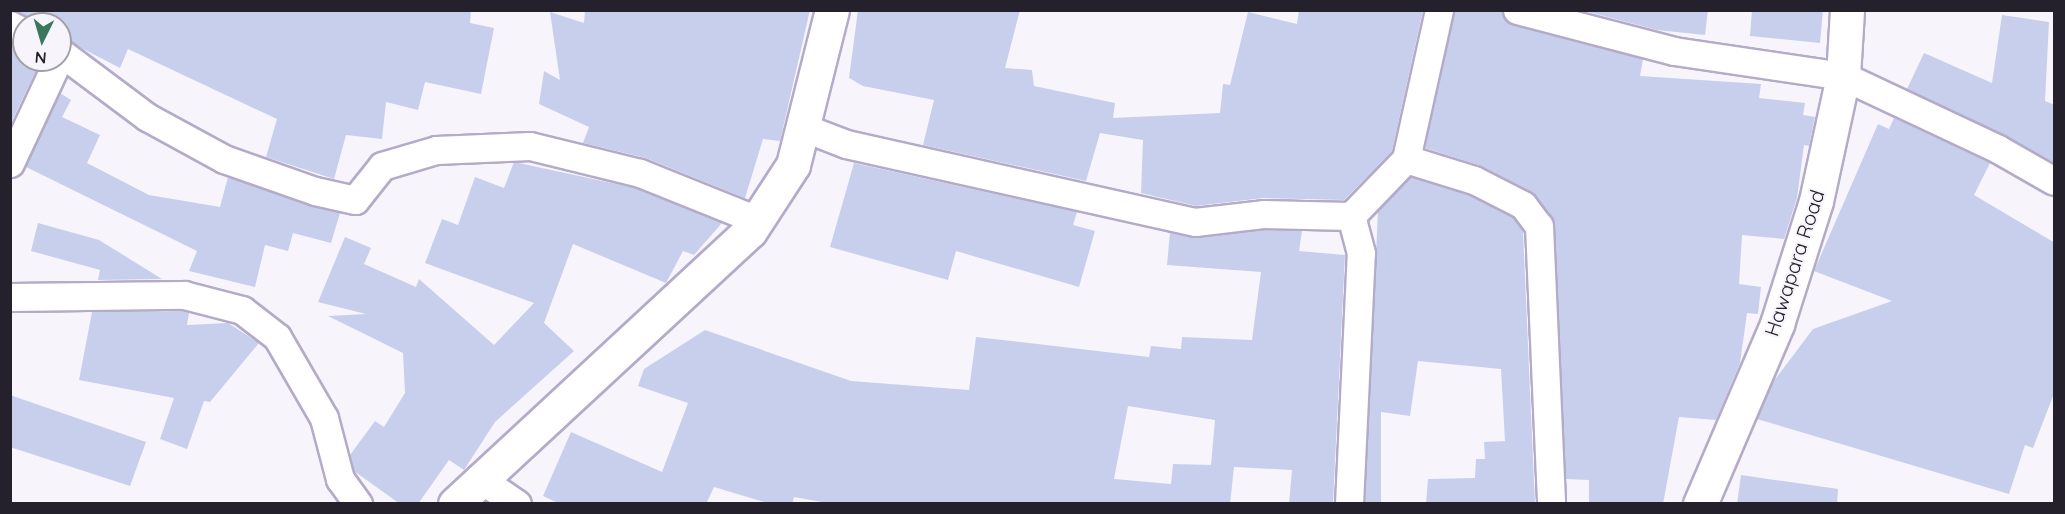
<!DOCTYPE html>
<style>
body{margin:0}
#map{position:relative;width:2065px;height:514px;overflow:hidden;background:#f7f5fb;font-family:Quicksand,sans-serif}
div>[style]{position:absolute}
.building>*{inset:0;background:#c7cfed}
.roads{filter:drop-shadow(2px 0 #b4abc8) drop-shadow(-2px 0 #b4abc8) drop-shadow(0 2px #b4abc8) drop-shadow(0 -2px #b4abc8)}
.minor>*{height:27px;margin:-13.5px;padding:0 13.5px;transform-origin:13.5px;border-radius:13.5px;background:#fff}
.tertiary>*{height:33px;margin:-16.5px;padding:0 16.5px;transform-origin:16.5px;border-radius:16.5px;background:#fff}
.secondary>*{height:33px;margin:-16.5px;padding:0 16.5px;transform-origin:16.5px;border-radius:16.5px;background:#fff}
span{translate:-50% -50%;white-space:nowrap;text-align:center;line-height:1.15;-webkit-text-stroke:4.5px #f7f5fb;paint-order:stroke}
.street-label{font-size:20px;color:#24212c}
.frame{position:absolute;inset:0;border:12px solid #24212c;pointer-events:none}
.north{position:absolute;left:12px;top:12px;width:60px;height:60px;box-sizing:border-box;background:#f7f5fb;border:2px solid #a3a0a8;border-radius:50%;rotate:185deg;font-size:16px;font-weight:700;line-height:24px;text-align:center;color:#24212c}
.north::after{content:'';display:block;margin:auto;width:21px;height:27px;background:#3b765f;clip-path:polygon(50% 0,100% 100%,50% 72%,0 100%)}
</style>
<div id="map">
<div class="building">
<i style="clip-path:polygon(15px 10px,471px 10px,470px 23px,494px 28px,481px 94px,425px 82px,418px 110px,386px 102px,382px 139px,346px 135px,334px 179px,266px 157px,277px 119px,128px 49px,120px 68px,60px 37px,60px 24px,37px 24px)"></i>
<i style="clip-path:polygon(585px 10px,810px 10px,780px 141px,763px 139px,745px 198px,646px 158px,583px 143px,589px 127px,539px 104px,544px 71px,560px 80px,550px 12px,584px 23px)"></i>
<i style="clip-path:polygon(858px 10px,1020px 10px,1005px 68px,1032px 70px,1034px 86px,1115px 103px,1113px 118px,1220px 113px,1223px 84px,1230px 85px,1248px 12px,1297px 24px,1299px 10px,1423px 10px,1392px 151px,1344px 200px,1263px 198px,1196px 206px,1141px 193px,1143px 140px,1100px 133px,1086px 181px,923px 145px,934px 100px,863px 86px,849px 78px)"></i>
<i style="clip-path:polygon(1454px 10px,1502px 10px,1513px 25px,1643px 59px,1640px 76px,1761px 84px,1759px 98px,1805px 103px,1803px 115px,1815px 117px,1809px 146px,1804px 145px,1797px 198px,1784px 239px,1742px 235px,1739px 284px,1761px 287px,1758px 314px,1747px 313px,1740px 363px,1716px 420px,1679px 417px,1663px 504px,1589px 504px,1589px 480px,1566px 479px,1552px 217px,1530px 191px,1479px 165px,1425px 148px)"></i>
<i style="clip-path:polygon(1581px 10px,1708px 10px,1705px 35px,1657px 30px)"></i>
<i style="clip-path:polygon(1752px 10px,1823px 10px,1820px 43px,1750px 36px)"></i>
<i style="clip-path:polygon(2002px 15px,2049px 22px,2045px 101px,2055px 105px,2055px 163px,1907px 89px,1924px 53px,1992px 83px)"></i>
<i style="clip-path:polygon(10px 43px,24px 48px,24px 60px,41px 60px,10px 125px)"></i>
<i style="clip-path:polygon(60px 93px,71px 100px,62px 117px,100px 135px,87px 163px,149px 195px,220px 207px,228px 177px,340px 213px,331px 243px,293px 233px,288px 251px,265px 245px,255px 287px,189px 271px,197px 251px,26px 167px)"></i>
<i style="clip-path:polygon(1894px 118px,1990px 163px,1974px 195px,2055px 243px,2055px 391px,2033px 448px,2025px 445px,2009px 494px,1757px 419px,1773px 382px,1813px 329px,1892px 301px,1814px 271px,1878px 124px,1889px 129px)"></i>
<i style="clip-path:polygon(514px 162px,635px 188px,722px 223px,694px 255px,683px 251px,666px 283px,573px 244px,544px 323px,574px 351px,495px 422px,464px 470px,449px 460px,418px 504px,400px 504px,354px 471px,350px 455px,375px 421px,384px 427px,405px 393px,403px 353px,328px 316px,366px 314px,318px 302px,345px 237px,371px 248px,364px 264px,416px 287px,419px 279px,494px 345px,534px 303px,425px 263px,442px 219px,458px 225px,475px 177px,504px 188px)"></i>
<i style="clip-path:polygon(854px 163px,1077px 212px,1073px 225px,1095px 231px,1079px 287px,956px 251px,948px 280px,830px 247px)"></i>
<i style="clip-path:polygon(1411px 177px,1468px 195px,1513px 217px,1523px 232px,1535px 504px,1426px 504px,1428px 479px,1475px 478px,1476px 459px,1485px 459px,1484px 442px,1505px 441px,1501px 369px,1418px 361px,1410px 416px,1381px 412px,1381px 504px,1365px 504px,1378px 210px)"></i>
<i style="clip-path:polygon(38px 223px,99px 240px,162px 279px,98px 280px,100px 270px,31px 251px)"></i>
<i style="clip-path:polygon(evenodd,1264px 230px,1302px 231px,1299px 251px,1345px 255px,1333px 504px,1289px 504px,1292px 470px,1234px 467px,1230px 504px,833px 504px,794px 497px,792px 504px,771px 504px,714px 487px,706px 504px,560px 504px,543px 496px,571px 432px,662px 472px,688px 403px,638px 386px,644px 369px,705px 330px,851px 381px,969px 390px,976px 337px,1149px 357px,1151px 346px,1181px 349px,1182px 337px,1252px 340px,1261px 272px,1167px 265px,1170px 233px,1196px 238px,1264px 230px,1128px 406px,1215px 420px,1211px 465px,1173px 464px,1171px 484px,1114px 479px,1128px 406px)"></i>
<i style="clip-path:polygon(182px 311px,189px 313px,187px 325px,228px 323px,259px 343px,210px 402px,204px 401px,187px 449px,160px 439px,174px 398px,79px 380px,92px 312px)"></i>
<i style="clip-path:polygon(10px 395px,146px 442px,130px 486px,10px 447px)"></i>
<i style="clip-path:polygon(1741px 475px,1838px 489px,1837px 504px,1737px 504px)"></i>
</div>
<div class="roads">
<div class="minor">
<i style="left:1517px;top:10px;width:162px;rotate:14.6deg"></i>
<i style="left:1674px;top:51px;width:171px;rotate:8.4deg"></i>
<i style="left:1843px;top:76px;width:171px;rotate:25.2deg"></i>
<i style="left:1998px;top:149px;width:64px;rotate:29.7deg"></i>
<i style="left:10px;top:25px;width:16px;rotate:27deg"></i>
<i style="left:60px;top:52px;width:109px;rotate:36.8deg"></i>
<i style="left:147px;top:117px;width:88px;rotate:28.6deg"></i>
<i style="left:224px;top:159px;width:96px;rotate:19.4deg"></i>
<i style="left:315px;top:191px;width:41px;rotate:12.7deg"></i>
<i style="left:355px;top:200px;width:43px;rotate:-51.5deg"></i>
<i style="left:382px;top:166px;width:56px;rotate:-16.5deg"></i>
<i style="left:436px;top:150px;width:94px;rotate:-2.4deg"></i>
<i style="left:530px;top:146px;width:113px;rotate:13.8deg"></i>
<i style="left:640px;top:173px;width:126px;rotate:21.9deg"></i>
<i style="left:802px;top:127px;width:47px;rotate:21.1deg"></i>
<i style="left:846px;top:144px;width:358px;rotate:12.6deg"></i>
<i style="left:1195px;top:222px;width:68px;rotate:-6.7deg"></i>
<i style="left:1263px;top:214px;width:88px;rotate:1.3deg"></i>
<i style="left:1351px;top:216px;width:79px;rotate:-46deg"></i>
<i style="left:1406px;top:159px;width:153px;rotate:-77.5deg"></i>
<i style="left:1406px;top:159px;width:71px;rotate:17.2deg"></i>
<i style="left:1474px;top:180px;width:55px;rotate:27deg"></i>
<i style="left:1523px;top:205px;width:26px;rotate:53deg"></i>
<i style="left:1539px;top:226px;width:278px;rotate:87.5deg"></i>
<i style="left:10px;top:163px;width:114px;rotate:-65deg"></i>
<i style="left:10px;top:297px;width:174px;rotate:-0.7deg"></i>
<i style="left:184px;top:295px;width:60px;rotate:14.5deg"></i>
<i style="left:242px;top:310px;width:44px;rotate:37.6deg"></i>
<i style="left:277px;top:337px;width:94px;rotate:59.9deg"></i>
<i style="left:324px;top:418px;width:63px;rotate:75.3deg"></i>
<i style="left:340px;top:479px;width:31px;rotate:54deg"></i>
<i style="left:479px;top:478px;width:46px;rotate:34.4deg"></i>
<i style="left:1349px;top:504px;width:251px;rotate:-87.3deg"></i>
<i style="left:1361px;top:253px;width:38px;rotate:-105deg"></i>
</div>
<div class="tertiary">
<i style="left:1700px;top:504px;width:196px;rotate:-66.8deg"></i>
<i style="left:1777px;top:324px;width:129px;rotate:-72.4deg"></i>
<i style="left:1816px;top:201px;width:128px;rotate:-77.8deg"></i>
<i style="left:1843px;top:76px;width:66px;rotate:-86.5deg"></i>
</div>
<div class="secondary">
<i style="left:455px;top:504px;width:402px;rotate:-42.8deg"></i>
<i style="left:750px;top:231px;width:79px;rotate:-56.9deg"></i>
<i style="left:793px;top:165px;width:160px;rotate:-75.9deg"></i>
</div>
</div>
<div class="street-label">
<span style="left:1794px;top:263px;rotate:-72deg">Hawapara Road</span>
</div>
<div class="frame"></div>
<div class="north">N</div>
</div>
